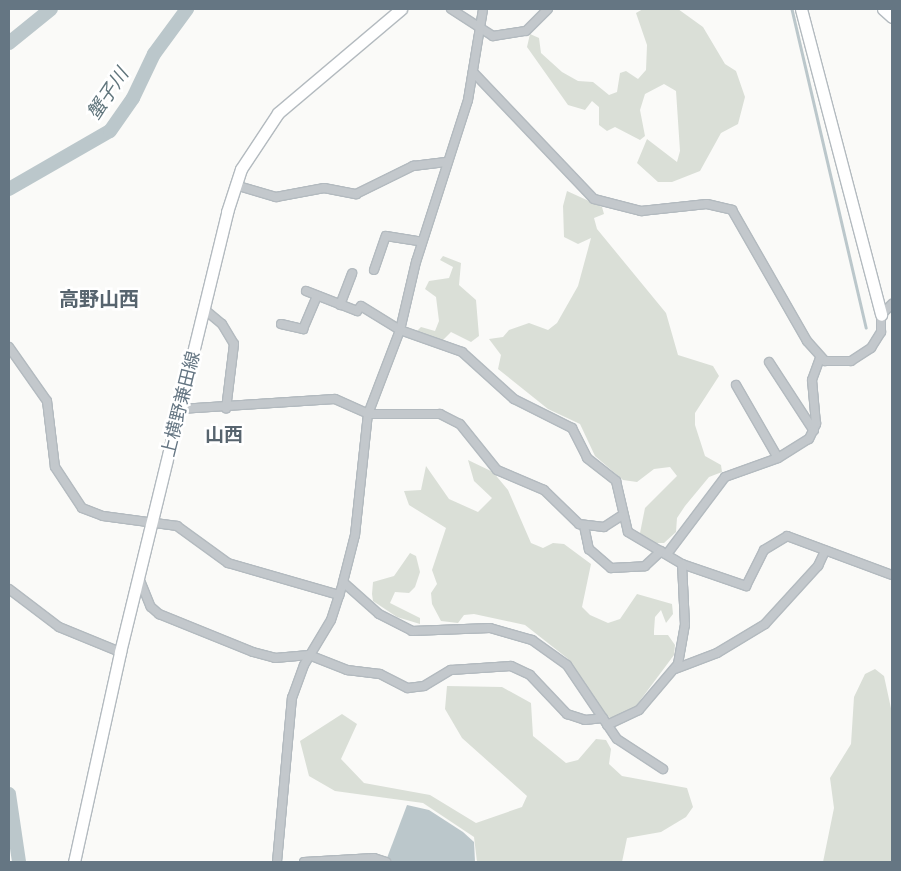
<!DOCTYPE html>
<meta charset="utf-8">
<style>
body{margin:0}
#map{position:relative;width:901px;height:871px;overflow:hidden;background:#fafaf8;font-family:Jost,"Noto Sans JP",sans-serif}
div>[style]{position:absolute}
.green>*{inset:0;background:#dadfd7}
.water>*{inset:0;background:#bbc7cb}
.stream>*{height:2.5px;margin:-1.25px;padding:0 1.25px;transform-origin:1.25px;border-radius:1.25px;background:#bbc7cb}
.river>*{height:14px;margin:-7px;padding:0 7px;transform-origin:7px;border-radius:7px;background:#bbc7cb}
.roads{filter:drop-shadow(1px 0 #b3babf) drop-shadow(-1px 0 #b3babf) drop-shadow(0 1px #b3babf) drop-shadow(0 -1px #b3babf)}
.street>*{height:8px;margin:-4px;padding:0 4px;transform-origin:4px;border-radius:4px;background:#c3c8cc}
.secondary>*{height:11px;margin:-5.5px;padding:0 5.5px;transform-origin:5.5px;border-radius:5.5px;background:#fff}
span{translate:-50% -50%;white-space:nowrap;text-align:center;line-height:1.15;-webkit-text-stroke:5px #fff;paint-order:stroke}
.street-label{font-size:18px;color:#657683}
.water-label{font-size:19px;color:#60757c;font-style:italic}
.neighbourhood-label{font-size:19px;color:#57646e;font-weight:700}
.quarter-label{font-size:20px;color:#57646e;font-weight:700}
.frame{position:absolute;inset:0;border:10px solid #657683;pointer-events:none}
</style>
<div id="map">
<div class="green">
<i style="clip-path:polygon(643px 9px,678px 9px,703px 27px,725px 64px,736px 71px,745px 97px,738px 124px,721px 133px,700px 171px,672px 182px,658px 182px,637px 163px,647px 139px,677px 162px,680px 151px,676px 91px,664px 84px,645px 94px,640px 110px,645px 136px,640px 140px,615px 127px,607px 131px,599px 125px,599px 107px,592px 101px,585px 110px,568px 105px,527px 47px,530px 34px,539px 38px,541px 53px,562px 72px,578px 81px,593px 82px,609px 95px,617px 92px,620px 73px,626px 71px,638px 79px,646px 70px,647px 45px,636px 13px)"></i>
<i style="clip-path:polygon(567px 191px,602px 207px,604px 214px,594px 218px,597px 229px,666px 313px,678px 355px,713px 366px,719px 376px,695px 413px,695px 425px,705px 456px,721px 465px,722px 472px,709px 477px,685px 506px,677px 518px,676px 532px,664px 543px,649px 543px,640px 533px,645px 508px,677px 476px,670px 467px,654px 469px,637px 482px,623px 480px,595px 456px,580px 424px,548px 409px,498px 369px,501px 355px,489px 339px,503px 337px,509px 330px,529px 323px,548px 330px,557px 323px,578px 286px,591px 238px,578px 244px,564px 237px,563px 206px)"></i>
<i style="clip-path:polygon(443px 256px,461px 263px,459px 285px,476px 300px,479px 336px,471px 342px,451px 332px,442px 341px,417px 331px,421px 327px,435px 331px,439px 321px,436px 297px,425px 289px,429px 281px,449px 278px,453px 267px,440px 260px)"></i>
<i style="clip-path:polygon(468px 460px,493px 472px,508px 490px,531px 543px,543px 548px,553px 543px,564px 544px,591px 564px,582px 607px,590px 615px,608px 623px,620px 619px,637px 594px,672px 604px,673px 614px,666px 623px,661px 610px,655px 617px,654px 631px,654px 635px,668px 635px,675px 645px,674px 655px,630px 714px,608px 718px,567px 658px,525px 625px,474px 614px,464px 615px,458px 623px,441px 621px,432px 604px,431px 593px,437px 584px,432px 570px,446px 528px,409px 505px,404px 491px,421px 490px,426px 466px,449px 499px,478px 512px,492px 498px,474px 481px)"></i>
<i style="clip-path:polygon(410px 553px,416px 556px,420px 572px,415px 587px,409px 593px,395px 592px,390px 603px,420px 618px,420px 624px,397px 617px,373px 601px,372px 594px,373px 582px,394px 576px)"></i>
<i style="clip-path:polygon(875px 669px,884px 676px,892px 713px,892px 862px,823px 862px,834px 808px,830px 778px,851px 744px,854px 697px,865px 674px)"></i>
<i style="clip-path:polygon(447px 686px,502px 687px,531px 703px,533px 736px,566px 763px,578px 760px,596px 739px,606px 740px,611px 749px,609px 764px,622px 776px,687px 788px,693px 807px,686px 817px,661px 832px,627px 838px,622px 862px,477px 862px,474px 837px,423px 803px,335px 791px,309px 776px,300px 741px,342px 714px,357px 724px,341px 759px,364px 783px,430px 795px,476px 823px,522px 807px,527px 796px,462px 738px,445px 709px)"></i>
</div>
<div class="water">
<i style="clip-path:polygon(407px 805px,429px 810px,463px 832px,474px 842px,475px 862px,393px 862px,387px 858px)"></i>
</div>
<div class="stream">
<i style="left:792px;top:9px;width:327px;rotate:76.9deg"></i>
</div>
<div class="river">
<i style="left:9px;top:43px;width:54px;rotate:-39deg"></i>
<i style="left:9px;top:189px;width:116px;rotate:-29.9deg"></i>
<i style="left:110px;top:131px;width:40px;rotate:-55.1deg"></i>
<i style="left:133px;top:98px;width:49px;rotate:-64.5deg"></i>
<i style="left:154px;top:54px;width:56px;rotate:-53.7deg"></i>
<i style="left:9px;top:794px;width:69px;rotate:81.6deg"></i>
</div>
<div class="roads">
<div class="street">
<i style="left:451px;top:9px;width:50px;rotate:32.7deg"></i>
<i style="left:493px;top:36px;width:33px;rotate:-9deg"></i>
<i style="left:526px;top:31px;width:31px;rotate:-45deg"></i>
<i style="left:473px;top:72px;width:175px;rotate:46.4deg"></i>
<i style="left:594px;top:199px;width:49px;rotate:14.3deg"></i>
<i style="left:641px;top:211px;width:66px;rotate:-6.1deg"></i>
<i style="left:707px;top:204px;width:26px;rotate:13deg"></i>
<i style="left:732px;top:210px;width:151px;rotate:60.2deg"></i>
<i style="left:807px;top:341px;width:27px;rotate:48deg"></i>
<i style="left:825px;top:361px;width:26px"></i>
<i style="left:851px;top:361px;width:24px;rotate:-33deg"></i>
<i style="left:871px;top:348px;width:19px;rotate:-58deg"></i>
<i style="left:881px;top:332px;width:17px;rotate:-90deg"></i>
<i style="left:881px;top:315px;width:16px;rotate:-45deg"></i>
<i style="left:235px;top:185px;width:43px;rotate:16.3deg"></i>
<i style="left:276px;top:197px;width:49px;rotate:-10.6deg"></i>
<i style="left:324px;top:188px;width:33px;rotate:11deg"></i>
<i style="left:356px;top:194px;width:64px;rotate:-26.2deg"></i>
<i style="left:413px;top:166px;width:35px;rotate:-7deg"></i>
<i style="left:374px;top:270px;width:36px;rotate:-71deg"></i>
<i style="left:386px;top:236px;width:36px;rotate:9deg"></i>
<i style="left:306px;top:291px;width:55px;rotate:21.4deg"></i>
<i style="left:357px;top:311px;width:6px;rotate:-51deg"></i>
<i style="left:361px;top:306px;width:46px;rotate:31.6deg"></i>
<i style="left:400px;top:330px;width:66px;rotate:19.5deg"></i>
<i style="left:462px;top:352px;width:70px;rotate:42.1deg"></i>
<i style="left:514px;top:399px;width:65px;rotate:26.6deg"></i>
<i style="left:572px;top:428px;width:34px;rotate:63deg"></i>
<i style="left:587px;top:458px;width:37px;rotate:38deg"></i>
<i style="left:616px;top:481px;width:52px;rotate:76.8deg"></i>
<i style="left:628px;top:532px;width:63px;rotate:30.7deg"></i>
<i style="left:682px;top:564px;width:68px;rotate:19deg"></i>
<i style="left:746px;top:586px;width:40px;rotate:-63.4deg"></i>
<i style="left:764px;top:550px;width:27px;rotate:-31deg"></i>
<i style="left:787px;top:536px;width:112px;rotate:20.4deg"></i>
<i style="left:340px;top:305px;width:34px;rotate:-69deg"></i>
<i style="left:204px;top:309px;width:23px;rotate:40deg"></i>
<i style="left:222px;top:324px;width:23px;rotate:59deg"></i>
<i style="left:234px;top:344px;width:65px;rotate:97deg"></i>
<i style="left:281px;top:324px;width:23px;rotate:13deg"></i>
<i style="left:303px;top:329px;width:36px;rotate:-67deg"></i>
<i style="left:9px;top:347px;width:66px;rotate:54.9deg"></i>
<i style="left:47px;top:401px;width:66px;rotate:83.1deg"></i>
<i style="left:55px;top:467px;width:49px;rotate:56.6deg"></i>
<i style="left:82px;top:508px;width:22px;rotate:21deg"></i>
<i style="left:103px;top:516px;width:75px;rotate:7.7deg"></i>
<i style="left:177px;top:526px;width:63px;rotate:36deg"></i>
<i style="left:228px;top:563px;width:116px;rotate:16.1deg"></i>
<i style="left:769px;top:362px;width:82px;rotate:56.9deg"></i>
<i style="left:736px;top:385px;width:84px;rotate:60.1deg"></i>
<i style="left:180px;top:409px;width:155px;rotate:-3.7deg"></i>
<i style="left:335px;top:399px;width:36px;rotate:24deg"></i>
<i style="left:368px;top:414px;width:72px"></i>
<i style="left:440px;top:414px;width:22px;rotate:27deg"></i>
<i style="left:460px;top:424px;width:59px;rotate:51.2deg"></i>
<i style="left:497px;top:470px;width:51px;rotate:23.1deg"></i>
<i style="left:544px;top:490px;width:49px;rotate:44.2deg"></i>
<i style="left:579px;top:524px;width:25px;rotate:7deg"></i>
<i style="left:604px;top:527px;width:20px;rotate:-33deg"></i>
<i style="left:584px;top:526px;width:24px;rotate:78deg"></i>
<i style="left:589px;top:549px;width:29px;rotate:41deg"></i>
<i style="left:611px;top:568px;width:34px;rotate:-3deg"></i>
<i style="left:645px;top:566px;width:22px;rotate:-43deg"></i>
<i style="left:667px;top:554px;width:96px;rotate:-53deg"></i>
<i style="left:725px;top:477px;width:56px;rotate:-19.7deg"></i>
<i style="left:778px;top:458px;width:36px;rotate:-32deg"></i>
<i style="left:809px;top:439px;width:17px;rotate:-65deg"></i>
<i style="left:816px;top:424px;width:44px;rotate:-95.2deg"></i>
<i style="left:812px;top:380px;width:23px;rotate:-70deg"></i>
<i style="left:139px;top:578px;width:31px;rotate:68deg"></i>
<i style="left:151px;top:607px;width:11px;rotate:41deg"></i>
<i style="left:159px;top:614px;width:101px;rotate:22deg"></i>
<i style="left:253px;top:652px;width:23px;rotate:15deg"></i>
<i style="left:275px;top:658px;width:34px;rotate:-5deg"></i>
<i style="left:309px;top:655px;width:41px;rotate:21.5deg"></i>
<i style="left:347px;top:670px;width:33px;rotate:7deg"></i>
<i style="left:380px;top:674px;width:31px;rotate:27deg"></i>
<i style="left:408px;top:688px;width:16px;rotate:-7deg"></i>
<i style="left:424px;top:686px;width:31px;rotate:-31deg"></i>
<i style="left:451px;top:670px;width:60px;rotate:-3.8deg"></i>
<i style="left:511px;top:666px;width:21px;rotate:25deg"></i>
<i style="left:530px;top:675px;width:54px;rotate:46.5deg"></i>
<i style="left:567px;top:714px;width:19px;rotate:18deg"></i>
<i style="left:585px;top:720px;width:18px;rotate:-6deg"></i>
<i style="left:343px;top:582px;width:48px;rotate:41.6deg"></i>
<i style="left:379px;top:614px;width:37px;rotate:27deg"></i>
<i style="left:412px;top:631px;width:78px;rotate:-2.2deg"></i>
<i style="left:490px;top:628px;width:44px;rotate:15.9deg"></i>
<i style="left:532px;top:640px;width:43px;rotate:35.5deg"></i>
<i style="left:567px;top:665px;width:89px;rotate:56deg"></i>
<i style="left:617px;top:739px;width:55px;rotate:33.1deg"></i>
<i style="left:9px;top:589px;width:63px;rotate:37.2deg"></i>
<i style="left:59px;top:627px;width:66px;rotate:22.3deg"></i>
<i style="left:675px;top:669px;width:45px;rotate:-20.9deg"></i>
<i style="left:717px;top:653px;width:56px;rotate:-31.1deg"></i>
<i style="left:765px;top:624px;width:79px;rotate:-47.6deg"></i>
<i style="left:818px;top:566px;width:17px;rotate:-65deg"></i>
<i style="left:607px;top:725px;width:35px;rotate:-25deg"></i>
<i style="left:639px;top:710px;width:60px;rotate:-49.7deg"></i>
<i style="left:678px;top:664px;width:40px;rotate:-80deg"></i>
<i style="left:685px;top:625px;width:61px;rotate:-92.8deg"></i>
<i style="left:277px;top:862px;width:165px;rotate:-84.8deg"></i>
<i style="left:292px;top:698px;width:35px;rotate:-70deg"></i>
<i style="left:304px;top:665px;width:52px;rotate:-59deg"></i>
<i style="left:331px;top:620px;width:40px;rotate:-72deg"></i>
<i style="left:343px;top:582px;width:49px;rotate:-75.7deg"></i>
<i style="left:355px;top:535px;width:122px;rotate:-83.9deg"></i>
<i style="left:368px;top:414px;width:90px;rotate:-69.1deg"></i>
<i style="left:400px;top:330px;width:70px;rotate:-76.8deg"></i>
<i style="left:416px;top:262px;width:170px;rotate:-72.2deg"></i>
<i style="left:468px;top:100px;width:92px;rotate:-80.6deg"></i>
<i style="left:304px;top:862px;width:70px;rotate:-3.3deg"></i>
<i style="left:374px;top:858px;width:13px;rotate:18deg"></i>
</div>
<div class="secondary">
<i style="left:801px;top:9px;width:316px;rotate:75.3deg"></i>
<i style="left:883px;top:9px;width:12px;rotate:42deg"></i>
<i style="left:74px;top:862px;width:215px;rotate:-77.6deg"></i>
<i style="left:120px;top:652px;width:453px;rotate:-76.3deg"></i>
<i style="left:227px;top:212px;width:45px;rotate:-72deg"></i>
<i style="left:241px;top:169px;width:67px;rotate:-56.5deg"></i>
<i style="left:278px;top:113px;width:161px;rotate:-40.2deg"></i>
</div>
</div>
<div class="street-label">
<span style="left:181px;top:404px;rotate:-76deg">上横野兼田線</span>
</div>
<div class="water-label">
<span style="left:108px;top:94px;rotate:-56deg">蟹子川</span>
</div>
<div class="neighbourhood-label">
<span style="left:224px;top:435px">山西</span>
</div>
<div class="quarter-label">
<span style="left:99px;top:299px">高野山西</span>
</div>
<div class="frame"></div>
</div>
